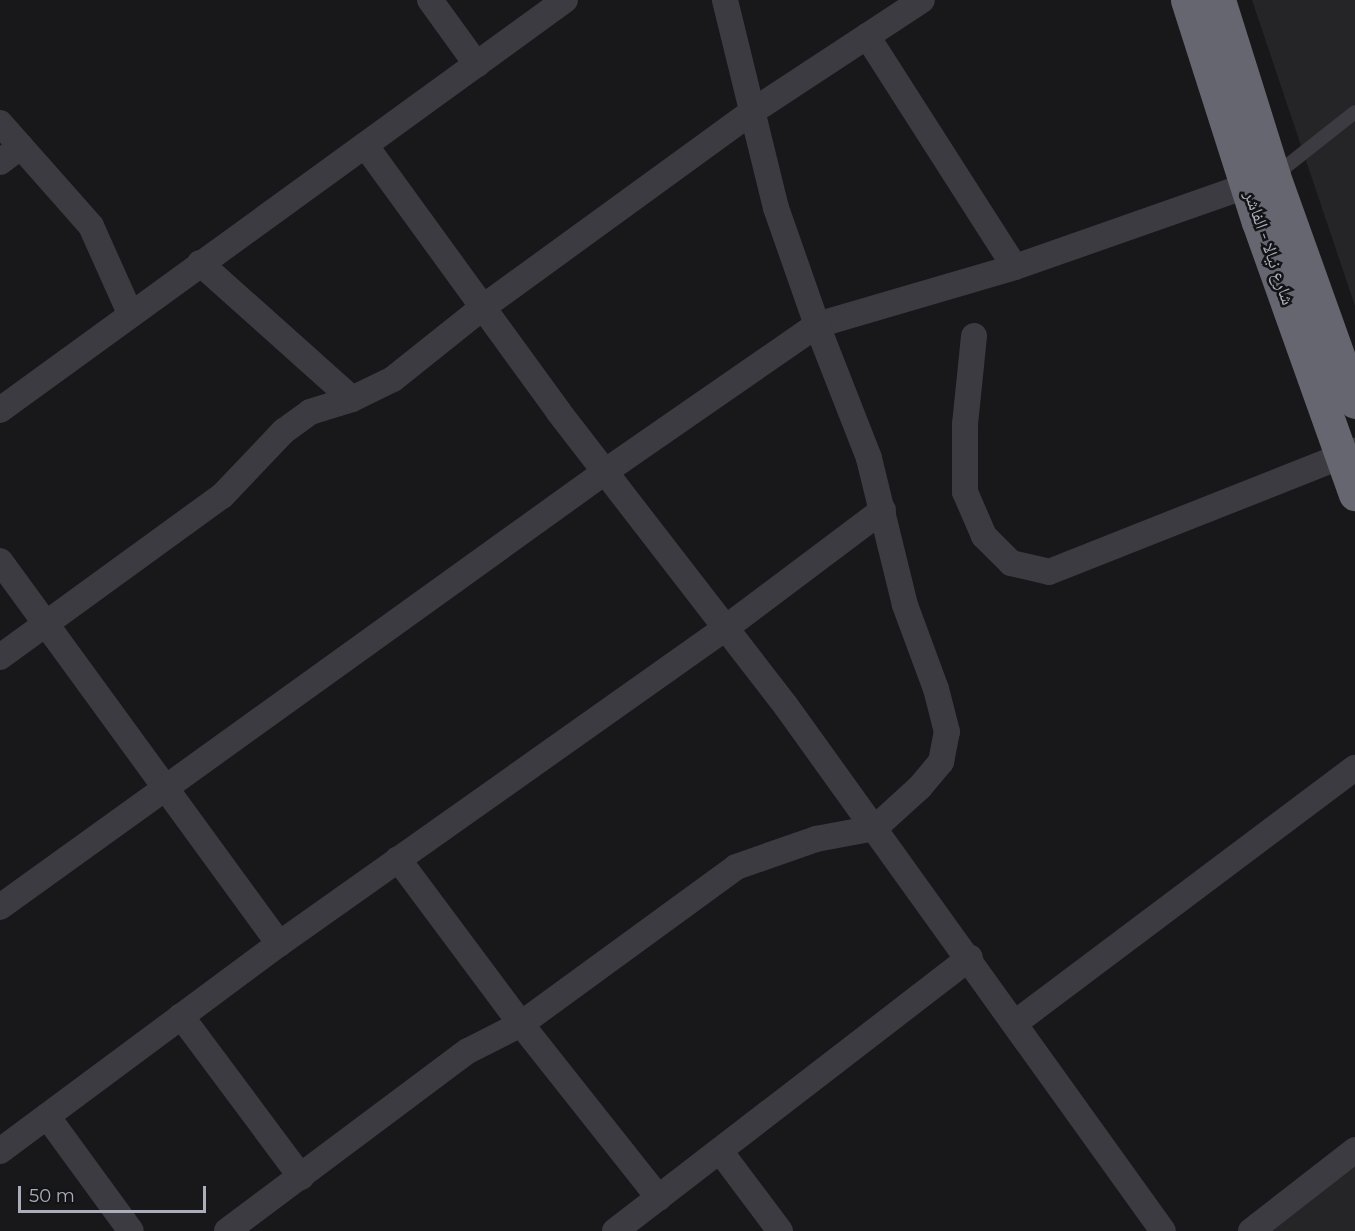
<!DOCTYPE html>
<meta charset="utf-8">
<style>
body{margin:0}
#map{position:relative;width:1355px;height:1231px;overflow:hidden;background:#18181a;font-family:Montserrat,"Noto Naskh Arabic",sans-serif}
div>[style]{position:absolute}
.built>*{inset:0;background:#252427}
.lane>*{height:14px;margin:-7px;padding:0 7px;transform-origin:7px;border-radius:7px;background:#3b3b41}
.street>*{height:26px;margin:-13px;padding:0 13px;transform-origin:13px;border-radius:13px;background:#3b3b41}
.highway>*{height:33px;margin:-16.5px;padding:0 16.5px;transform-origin:16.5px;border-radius:16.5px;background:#656670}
span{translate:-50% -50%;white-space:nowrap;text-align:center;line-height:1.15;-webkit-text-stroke:5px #131315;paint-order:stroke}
.street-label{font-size:18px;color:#aaadba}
.scale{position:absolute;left:18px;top:1186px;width:188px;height:27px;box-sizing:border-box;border:3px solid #aaadba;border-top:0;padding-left:8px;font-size:18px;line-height:21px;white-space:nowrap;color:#aaadba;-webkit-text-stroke:4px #131315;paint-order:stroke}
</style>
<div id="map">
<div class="built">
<i style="clip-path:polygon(1252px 0,1355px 0,1355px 306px)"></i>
<i style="clip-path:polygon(1355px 1153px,1355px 1231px,1256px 1231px)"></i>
</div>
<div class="lane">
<i style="left:1274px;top:176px;width:103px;rotate:-38.3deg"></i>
</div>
<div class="street">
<i style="left:430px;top:0;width:80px;rotate:54.1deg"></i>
<i style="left:867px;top:36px;width:274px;rotate:57.4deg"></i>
<i style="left:0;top:123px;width:137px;rotate:48.5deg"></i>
<i style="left:91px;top:226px;width:95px;rotate:65.9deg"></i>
<i style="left:365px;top:145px;width:329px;rotate:54deg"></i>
<i style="left:558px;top:411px;width:373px;rotate:52.3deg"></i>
<i style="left:786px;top:706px;width:646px;rotate:54.32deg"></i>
<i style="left:0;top:162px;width:26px;rotate:-37deg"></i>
<i style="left:200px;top:263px;width:204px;rotate:41.8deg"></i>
<i style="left:974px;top:336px;width:88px;rotate:95.8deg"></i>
<i style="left:965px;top:424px;width:68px;rotate:90deg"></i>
<i style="left:965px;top:492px;width:48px;rotate:66.6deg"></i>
<i style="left:984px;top:536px;width:38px;rotate:45deg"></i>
<i style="left:1011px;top:563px;width:39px;rotate:13deg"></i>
<i style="left:1049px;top:572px;width:329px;rotate:-21.6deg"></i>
<i style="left:0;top:410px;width:698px;rotate:-35.97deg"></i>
<i style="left:0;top:561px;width:474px;rotate:53.9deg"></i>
<i style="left:0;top:657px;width:274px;rotate:-36deg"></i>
<i style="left:222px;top:496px;width:90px;rotate:-46.4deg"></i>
<i style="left:284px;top:431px;width:32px;rotate:-36deg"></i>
<i style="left:310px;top:412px;width:44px;rotate:-17.2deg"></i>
<i style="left:352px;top:399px;width:46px;rotate:-26deg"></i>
<i style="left:393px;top:379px;width:114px;rotate:-38.6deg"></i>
<i style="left:482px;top:308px;width:335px;rotate:-36deg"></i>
<i style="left:753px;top:111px;width:202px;rotate:-33.3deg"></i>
<i style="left:398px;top:859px;width:206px;rotate:53.3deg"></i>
<i style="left:521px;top:1024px;width:222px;rotate:51.6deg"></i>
<i style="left:0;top:907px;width:747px;rotate:-35.73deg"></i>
<i style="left:606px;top:471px;width:257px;rotate:-34.7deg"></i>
<i style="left:817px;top:325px;width:206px;rotate:-16.3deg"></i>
<i style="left:1015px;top:267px;width:263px;rotate:-19.3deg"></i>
<i style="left:181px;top:1016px;width:201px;rotate:53.3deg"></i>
<i style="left:1015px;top:1023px;width:425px;rotate:-36.9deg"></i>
<i style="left:47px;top:1116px;width:142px;rotate:53.9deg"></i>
<i style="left:0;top:1151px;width:347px;rotate:-36.6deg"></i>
<i style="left:279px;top:944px;width:549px;rotate:-35.28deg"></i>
<i style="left:727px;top:627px;width:195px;rotate:-36.9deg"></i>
<i style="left:720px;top:1151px;width:100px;rotate:53.1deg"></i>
<i style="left:227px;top:1231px;width:301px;rotate:-36.8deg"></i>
<i style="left:468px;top:1051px;width:59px;rotate:-27deg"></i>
<i style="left:521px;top:1024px;width:266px;rotate:-36.1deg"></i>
<i style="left:736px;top:867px;width:85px;rotate:-19.3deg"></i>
<i style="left:816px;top:839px;width:60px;rotate:-10.6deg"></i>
<i style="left:875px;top:828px;width:61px;rotate:-42.3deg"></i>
<i style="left:920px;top:787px;width:33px;rotate:-50deg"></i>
<i style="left:941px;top:762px;width:31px;rotate:-79deg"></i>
<i style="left:947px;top:732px;width:44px;rotate:-104.3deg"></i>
<i style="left:936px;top:689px;width:90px;rotate:-110.3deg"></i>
<i style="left:905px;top:605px;width:151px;rotate:-103.8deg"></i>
<i style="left:869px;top:458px;width:143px;rotate:-111.4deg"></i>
<i style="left:817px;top:325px;width:124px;rotate:-109.3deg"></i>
<i style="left:776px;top:208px;width:214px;rotate:-103.8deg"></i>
<i style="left:615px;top:1231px;width:448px;rotate:-37.6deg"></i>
<i style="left:1251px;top:1231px;width:132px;rotate:-37.9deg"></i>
</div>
<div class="highway">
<i style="left:1187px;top:0;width:233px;rotate:72.3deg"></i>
<i style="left:1258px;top:222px;width:289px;rotate:70.4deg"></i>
<i style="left:1219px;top:0;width:184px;rotate:72.6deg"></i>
<i style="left:1274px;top:176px;width:240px;rotate:70.3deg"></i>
</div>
<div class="street-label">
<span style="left:1269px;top:248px;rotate:71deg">شارع نيالا - الفاشر</span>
</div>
<div class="scale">50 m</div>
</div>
